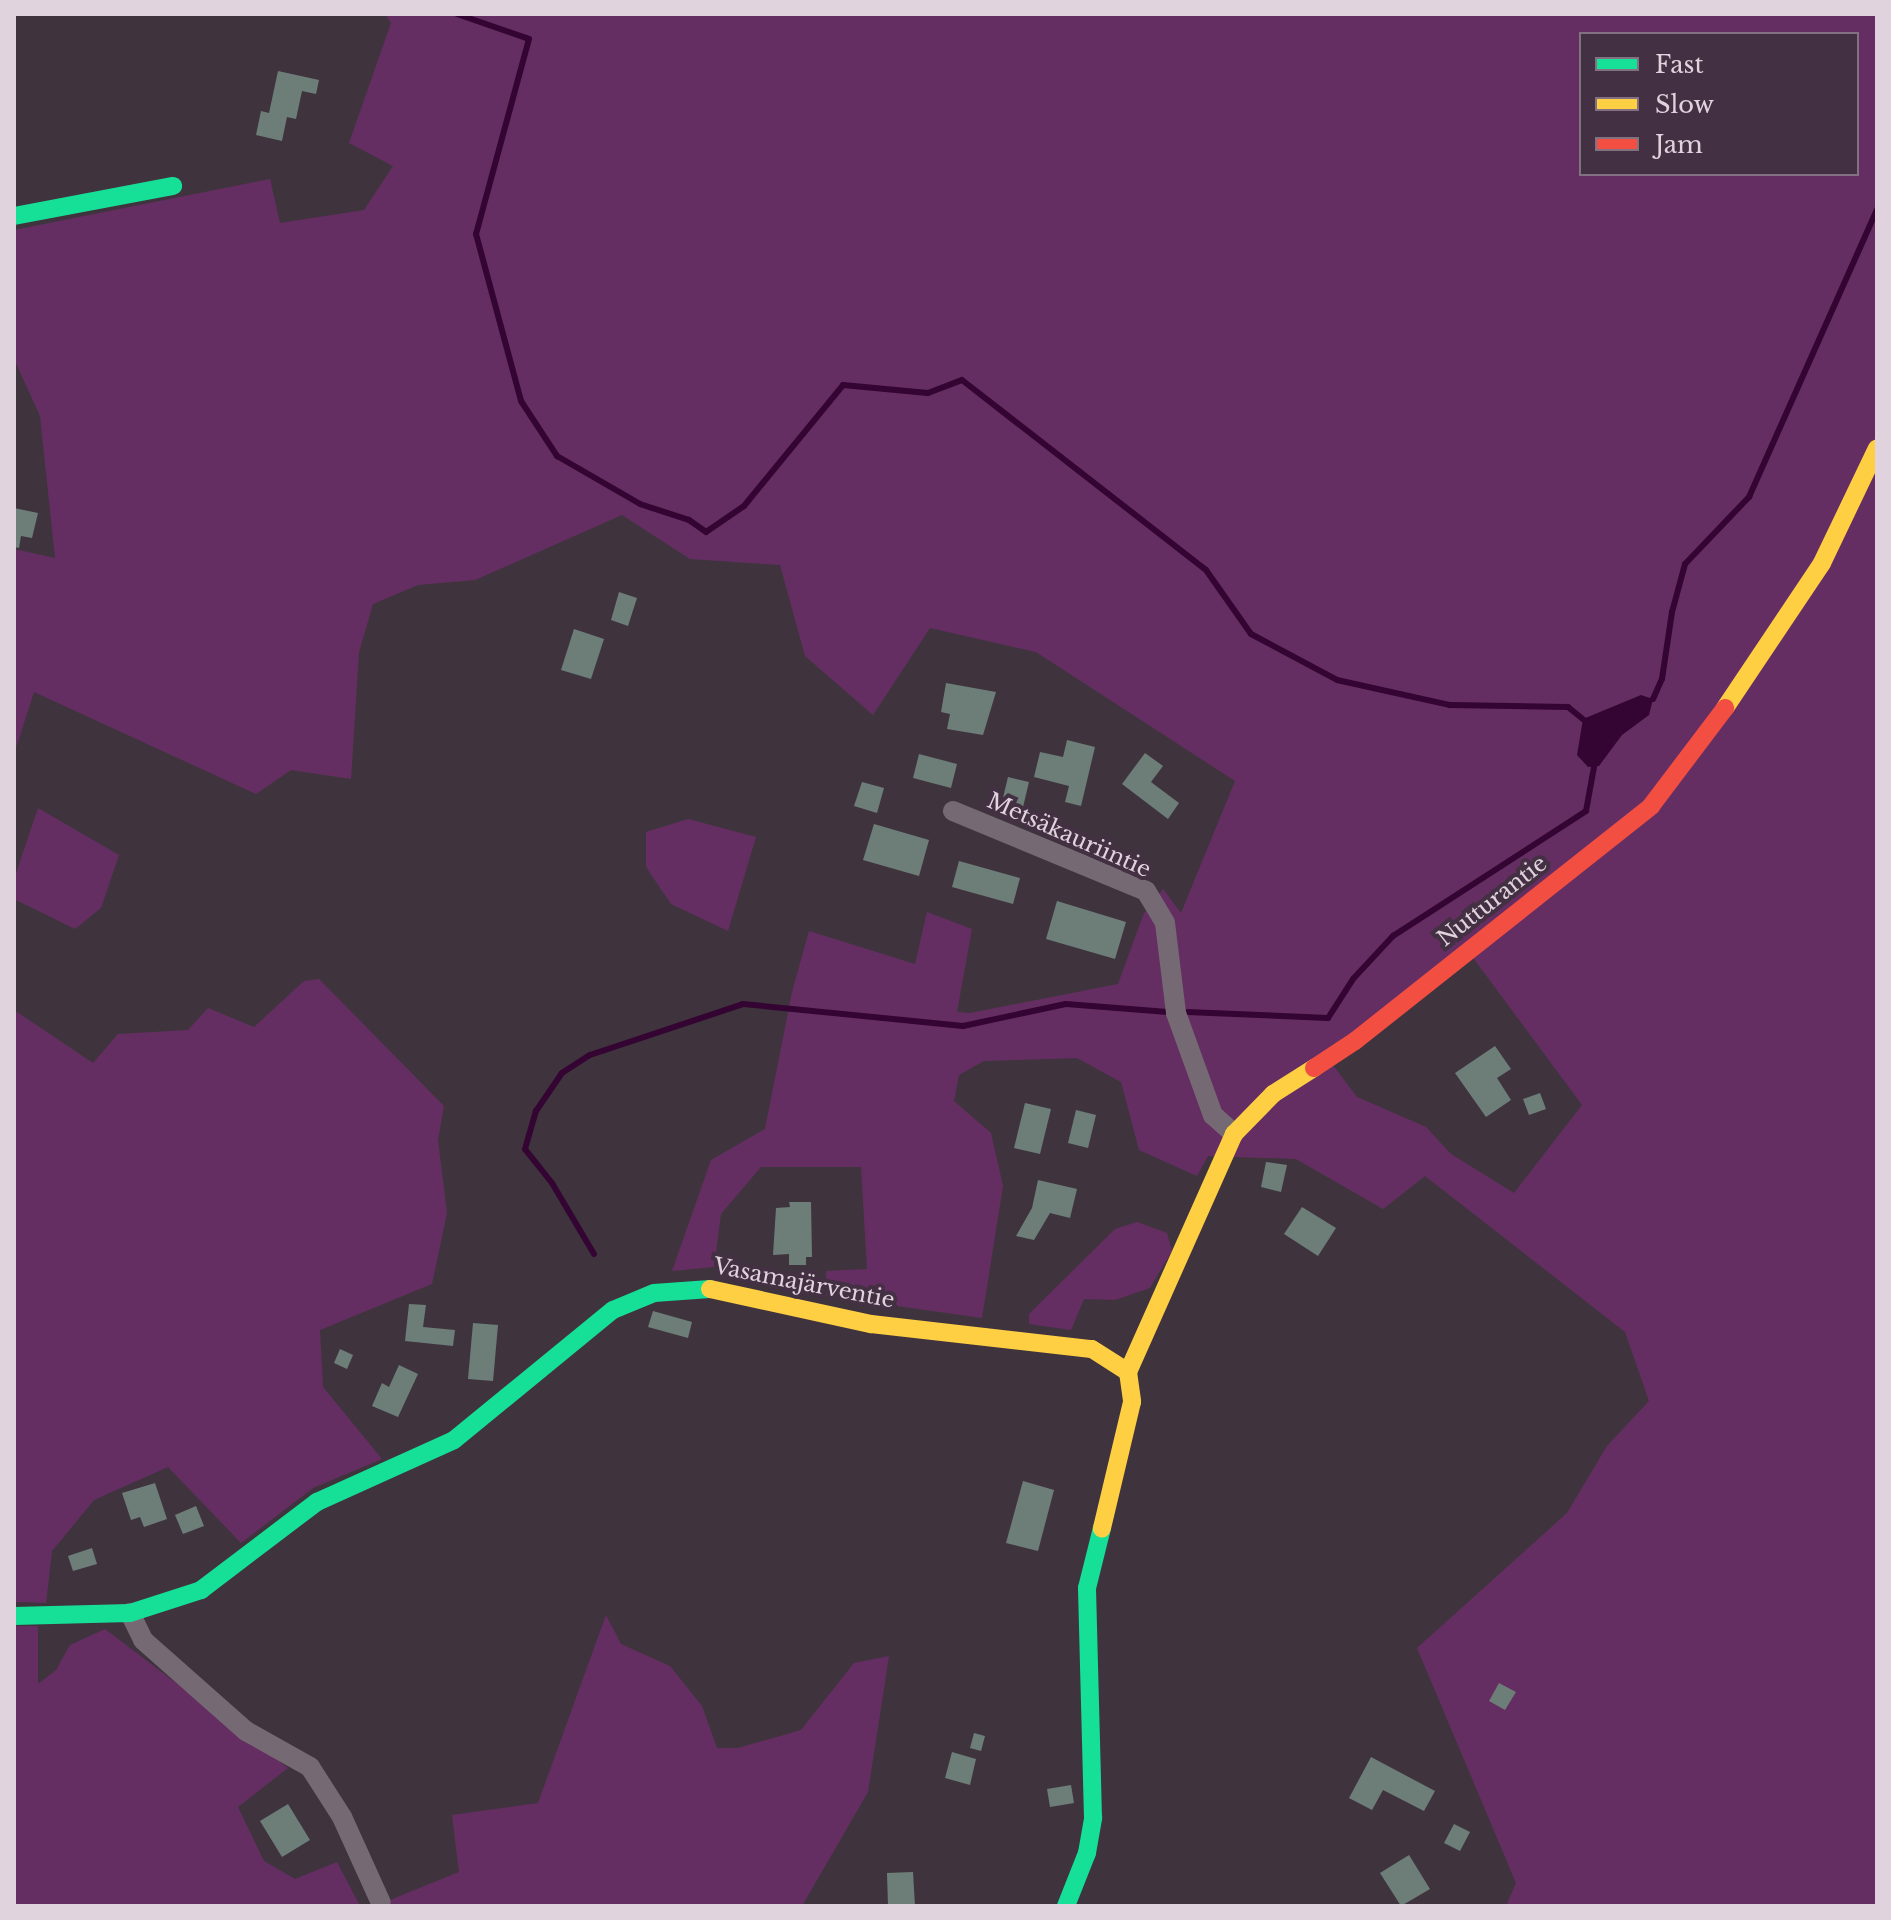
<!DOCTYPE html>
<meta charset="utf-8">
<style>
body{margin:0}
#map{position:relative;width:1891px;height:1920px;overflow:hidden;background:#3f343e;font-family:"Libre Baskerville",serif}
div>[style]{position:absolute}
.green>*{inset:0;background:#652e62}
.water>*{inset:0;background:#340532}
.stream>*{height:6px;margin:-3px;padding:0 3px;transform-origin:3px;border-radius:3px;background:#340532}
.building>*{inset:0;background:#6d7e79}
.street>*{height:20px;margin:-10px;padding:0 10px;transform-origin:10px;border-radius:10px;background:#756974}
.fast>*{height:18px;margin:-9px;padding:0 9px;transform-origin:9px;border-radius:9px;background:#16e098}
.slow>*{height:18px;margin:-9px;padding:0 9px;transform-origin:9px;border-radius:9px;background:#ffcf43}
.jam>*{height:18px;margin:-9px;padding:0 9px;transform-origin:9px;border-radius:9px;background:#f24e42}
span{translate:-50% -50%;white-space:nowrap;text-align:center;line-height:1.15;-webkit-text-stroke:8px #433042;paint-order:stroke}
.street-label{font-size:22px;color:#e0d3de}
.frame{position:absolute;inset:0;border:16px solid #e0d3de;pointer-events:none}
.legend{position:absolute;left:1579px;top:32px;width:280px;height:144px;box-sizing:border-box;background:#433042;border:2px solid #827180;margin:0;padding:10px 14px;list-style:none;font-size:24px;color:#e0d3de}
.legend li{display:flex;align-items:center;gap:16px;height:40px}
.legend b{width:40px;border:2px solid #827180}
</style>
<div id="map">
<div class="green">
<i style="clip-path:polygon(evenodd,385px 14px,1877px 14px,1877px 1906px,1506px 1906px,1516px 1883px,1417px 1648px,1567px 1513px,1607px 1446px,1649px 1401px,1625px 1332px,1425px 1176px,1383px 1209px,1296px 1159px,1208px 1156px,1197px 1176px,1139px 1150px,1121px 1082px,1077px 1058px,984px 1061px,959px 1075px,954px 1101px,991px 1133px,1003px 1186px,982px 1318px,826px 1296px,826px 1271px,867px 1269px,861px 1167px,761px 1167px,721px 1214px,714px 1267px,672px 1271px,711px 1160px,765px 1129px,792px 992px,809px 931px,915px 964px,927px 912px,972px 929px,957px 1012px,970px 1013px,1118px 984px,1144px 913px,1163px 889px,1181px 913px,1235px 781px,1036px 652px,930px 628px,873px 715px,805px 656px,780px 565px,690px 559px,622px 515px,475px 580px,418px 585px,373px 604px,359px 652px,351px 779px,291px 770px,256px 794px,34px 692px,14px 754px,14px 549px,55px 558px,40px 416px,14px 359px,14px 230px,270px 179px,280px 223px,364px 210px,393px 166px,349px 143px,391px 23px,385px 14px,1581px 34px,1857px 34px,1857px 174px,1581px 174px,1581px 34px,385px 14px,1471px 955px,1582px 1105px,1514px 1193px,1451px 1154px,1426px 1127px,1357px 1097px,1332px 1064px,1471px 955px)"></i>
<i style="clip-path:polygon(38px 808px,119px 855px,101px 908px,75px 929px,14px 899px,14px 879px)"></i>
<i style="clip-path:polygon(688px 819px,756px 837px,728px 931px,671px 904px,646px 867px,646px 832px)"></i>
<i style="clip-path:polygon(319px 979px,444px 1106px,438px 1140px,447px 1213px,432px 1284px,320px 1330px,323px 1387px,382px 1459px,313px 1488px,241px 1543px,168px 1467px,94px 1500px,52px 1551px,46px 1603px,14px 1602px,14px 1010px,93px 1063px,118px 1034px,188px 1030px,208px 1008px,254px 1027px,304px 981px)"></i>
<i style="clip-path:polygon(1137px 1222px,1167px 1233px,1172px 1251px,1150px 1288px,1115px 1300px,1084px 1299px,1071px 1330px,1029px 1324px,1029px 1314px,1115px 1229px)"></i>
<i style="clip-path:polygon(606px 1615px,621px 1644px,670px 1666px,702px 1706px,717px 1748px,738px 1748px,801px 1730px,854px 1663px,889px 1656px,868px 1792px,802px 1906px,392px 1906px,390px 1900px,459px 1872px,452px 1815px,538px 1803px)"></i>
<i style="clip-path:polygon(14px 1626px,38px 1626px,38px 1684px,56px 1670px,70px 1645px,105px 1629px,288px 1768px,238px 1807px,264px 1861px,295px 1879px,337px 1862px,360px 1906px,14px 1906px)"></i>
</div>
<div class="water">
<i style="clip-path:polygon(1641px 695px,1653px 699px,1649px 715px,1622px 735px,1599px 766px,1588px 767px,1577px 755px,1583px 719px)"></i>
</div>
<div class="stream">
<i style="left:457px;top:14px;width:76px;rotate:19.1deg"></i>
<i style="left:529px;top:39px;width:202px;rotate:105.2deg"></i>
<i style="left:476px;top:234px;width:173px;rotate:74.9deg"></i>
<i style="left:521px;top:401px;width:66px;rotate:56.8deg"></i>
<i style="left:557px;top:456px;width:96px;rotate:30deg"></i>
<i style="left:640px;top:504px;width:52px;rotate:18.1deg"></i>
<i style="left:689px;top:520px;width:21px;rotate:35deg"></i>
<i style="left:706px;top:532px;width:46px;rotate:-34.4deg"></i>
<i style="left:744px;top:506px;width:156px;rotate:-50.7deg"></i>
<i style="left:843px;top:385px;width:85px;rotate:5.4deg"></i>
<i style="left:928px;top:393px;width:36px;rotate:-21deg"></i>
<i style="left:962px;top:380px;width:309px;rotate:37.9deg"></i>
<i style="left:1206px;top:570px;width:78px;rotate:54.9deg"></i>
<i style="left:1251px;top:634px;width:98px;rotate:28.1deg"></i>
<i style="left:1337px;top:680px;width:116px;rotate:12.5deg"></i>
<i style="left:1450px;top:705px;width:118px;rotate:1deg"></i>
<i style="left:1568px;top:707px;width:19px;rotate:39deg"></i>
<i style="left:1653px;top:699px;width:22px;rotate:-66deg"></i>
<i style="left:1662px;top:679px;width:68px;rotate:-81.5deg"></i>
<i style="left:1672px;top:612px;width:50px;rotate:-74.8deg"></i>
<i style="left:1685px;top:564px;width:93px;rotate:-46.3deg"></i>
<i style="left:1749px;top:497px;width:315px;rotate:-66deg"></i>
<i style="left:1187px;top:1012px;width:141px;rotate:2.4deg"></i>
<i style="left:1328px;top:1018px;width:46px;rotate:-57.3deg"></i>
<i style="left:1353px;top:979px;width:59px;rotate:-47.1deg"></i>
<i style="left:1393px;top:936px;width:230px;rotate:-32.9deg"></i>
<i style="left:1586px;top:811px;width:45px;rotate:-79.7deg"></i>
<i style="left:594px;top:1254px;width:82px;rotate:-120.6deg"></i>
<i style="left:552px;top:1183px;width:43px;rotate:-128.5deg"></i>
<i style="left:525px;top:1149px;width:40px;rotate:-74deg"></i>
<i style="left:536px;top:1111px;width:46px;rotate:-55.6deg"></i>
<i style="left:562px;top:1073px;width:33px;rotate:-33deg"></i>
<i style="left:590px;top:1055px;width:161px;rotate:-18.4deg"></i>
<i style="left:743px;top:1004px;width:221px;rotate:5.7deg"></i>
<i style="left:963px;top:1026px;width:105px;rotate:-12.1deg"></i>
<i style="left:1066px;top:1004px;width:102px;rotate:4.5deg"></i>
</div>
<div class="building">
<i style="clip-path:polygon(278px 71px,319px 80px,316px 94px,302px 91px,296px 119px,287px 117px,282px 141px,256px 135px,261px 111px,269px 113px)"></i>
<i style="clip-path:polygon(14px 508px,38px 513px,32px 538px,21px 536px,19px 548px,14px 547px)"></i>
<i style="clip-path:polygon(619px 592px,637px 598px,628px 626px,611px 620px)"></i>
<i style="clip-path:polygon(574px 629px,604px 639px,591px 679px,561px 670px)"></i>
<i style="clip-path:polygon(946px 683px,996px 692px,983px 735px,947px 729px,950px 714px,941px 712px)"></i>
<i style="clip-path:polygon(1067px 740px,1095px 747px,1081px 806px,1065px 802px,1069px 786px,1034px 777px,1040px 752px,1063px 757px)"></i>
<i style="clip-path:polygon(1145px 753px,1163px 766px,1151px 782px,1179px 803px,1168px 819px,1122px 784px)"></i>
<i style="clip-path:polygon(919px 754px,957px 764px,951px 788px,913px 778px)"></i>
<i style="clip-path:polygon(1008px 777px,1029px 782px,1023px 807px,1002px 802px)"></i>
<i style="clip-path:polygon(862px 782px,884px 788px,877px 813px,854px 806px)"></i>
<i style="clip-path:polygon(874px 824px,929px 840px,919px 876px,863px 860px)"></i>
<i style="clip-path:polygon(959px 861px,1020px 878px,1013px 904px,952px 887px)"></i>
<i style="clip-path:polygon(1057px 901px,1126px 922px,1115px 959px,1046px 939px)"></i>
<i style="clip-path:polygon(1495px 1046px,1511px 1069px,1497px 1078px,1511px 1100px,1486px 1117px,1455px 1073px)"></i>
<i style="clip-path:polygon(1540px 1093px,1546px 1109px,1529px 1115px,1523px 1099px)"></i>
<i style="clip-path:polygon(1025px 1103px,1051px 1109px,1040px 1154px,1014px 1148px)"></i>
<i style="clip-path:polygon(1076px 1110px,1096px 1115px,1088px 1148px,1068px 1143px)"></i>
<i style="clip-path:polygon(1266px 1162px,1287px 1165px,1281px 1192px,1261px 1187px)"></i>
<i style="clip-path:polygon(1038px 1180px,1077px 1189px,1070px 1218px,1050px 1213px,1034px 1240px,1016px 1236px,1032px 1208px)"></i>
<i style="clip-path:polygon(789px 1202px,811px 1202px,812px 1257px,806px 1257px,806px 1265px,789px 1265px,789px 1254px,773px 1255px,776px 1208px,790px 1207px)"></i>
<i style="clip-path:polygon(1302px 1207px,1336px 1228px,1318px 1256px,1284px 1234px)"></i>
<i style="clip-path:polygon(409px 1304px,426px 1305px,423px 1327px,455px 1330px,453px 1346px,405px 1341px)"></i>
<i style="clip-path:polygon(653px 1311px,692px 1322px,688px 1338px,648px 1327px)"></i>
<i style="clip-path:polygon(473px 1323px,498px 1325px,493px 1381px,468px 1379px)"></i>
<i style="clip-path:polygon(340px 1349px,353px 1355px,347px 1369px,334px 1363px)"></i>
<i style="clip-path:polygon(399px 1365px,418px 1374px,398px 1417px,372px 1406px,382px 1383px,389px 1387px)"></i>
<i style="clip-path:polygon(1023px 1481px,1054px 1490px,1038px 1551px,1006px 1543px)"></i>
<i style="clip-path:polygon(155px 1483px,167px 1519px,144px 1527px,140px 1517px,131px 1520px,122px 1493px)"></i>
<i style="clip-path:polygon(196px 1506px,204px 1526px,183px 1534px,175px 1515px)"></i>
<i style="clip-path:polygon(92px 1548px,97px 1564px,73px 1571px,68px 1556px)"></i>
<i style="clip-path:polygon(1499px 1683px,1516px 1692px,1505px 1710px,1489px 1701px)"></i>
<i style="clip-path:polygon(974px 1733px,985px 1736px,981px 1751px,970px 1748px)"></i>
<i style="clip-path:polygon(952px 1752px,976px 1759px,970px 1785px,945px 1778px)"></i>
<i style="clip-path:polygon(1371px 1757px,1435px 1791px,1424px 1811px,1383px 1790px,1372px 1810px,1349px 1798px)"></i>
<i style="clip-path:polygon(1071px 1785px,1074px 1803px,1050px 1807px,1047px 1789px)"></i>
<i style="clip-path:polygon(288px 1804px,310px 1840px,282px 1857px,260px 1821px)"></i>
<i style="clip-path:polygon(1454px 1824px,1470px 1832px,1460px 1851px,1444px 1843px)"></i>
<i style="clip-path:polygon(1409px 1855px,1430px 1889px,1401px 1906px,1380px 1873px)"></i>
<i style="clip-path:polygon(913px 1872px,915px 1906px,888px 1906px,887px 1873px)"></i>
</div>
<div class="street">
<i style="left:953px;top:811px;width:209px;rotate:22.5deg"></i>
<i style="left:1146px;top:891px;width:37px;rotate:59deg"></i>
<i style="left:1165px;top:923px;width:91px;rotate:83deg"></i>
<i style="left:1176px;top:1013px;width:109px;rotate:70.1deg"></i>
<i style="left:1213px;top:1115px;width:28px;rotate:42deg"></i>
<i style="left:130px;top:1613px;width:30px;rotate:64deg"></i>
<i style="left:143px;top:1640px;width:137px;rotate:41.5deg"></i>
<i style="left:246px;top:1731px;width:73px;rotate:29.4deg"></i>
<i style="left:310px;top:1767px;width:59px;rotate:57.4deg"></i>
<i style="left:342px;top:1817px;width:94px;rotate:65.6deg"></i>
</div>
<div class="fast">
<i style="left:14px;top:216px;width:162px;rotate:-10.7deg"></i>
<i style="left:14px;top:1616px;width:116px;rotate:-1.5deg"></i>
<i style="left:130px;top:1613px;width:75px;rotate:-17.9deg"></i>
<i style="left:201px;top:1590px;width:146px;rotate:-37.2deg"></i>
<i style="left:317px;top:1502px;width:150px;rotate:-24.3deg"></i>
<i style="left:454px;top:1440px;width:205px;rotate:-39.3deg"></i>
<i style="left:613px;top:1310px;width:44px;rotate:-22.5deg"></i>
<i style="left:654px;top:1293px;width:56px;rotate:-4.1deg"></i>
<i style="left:1066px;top:1906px;width:57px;rotate:-68.4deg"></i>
<i style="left:1087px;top:1853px;width:36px;rotate:-80deg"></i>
<i style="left:1093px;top:1818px;width:230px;rotate:-91.5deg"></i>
<i style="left:1087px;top:1588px;width:62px;rotate:-76deg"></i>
</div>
<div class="slow">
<i style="left:1725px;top:708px;width:174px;rotate:-56.2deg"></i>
<i style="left:1822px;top:563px;width:127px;rotate:-64.4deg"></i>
<i style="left:710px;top:1289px;width:165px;rotate:12.3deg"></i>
<i style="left:871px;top:1324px;width:222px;rotate:6.5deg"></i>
<i style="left:1092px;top:1349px;width:43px;rotate:32.6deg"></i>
<i style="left:1128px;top:1372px;width:30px;rotate:82deg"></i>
<i style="left:1132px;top:1402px;width:130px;rotate:103.4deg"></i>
<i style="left:1128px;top:1372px;width:261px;rotate:-66deg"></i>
<i style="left:1234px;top:1134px;width:56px;rotate:-45.7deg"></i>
<i style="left:1273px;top:1094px;width:49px;rotate:-32.4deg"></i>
</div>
<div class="jam">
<i style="left:1314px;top:1068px;width:49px;rotate:-33.4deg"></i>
<i style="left:1355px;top:1041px;width:378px;rotate:-38.4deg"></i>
<i style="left:1651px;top:806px;width:123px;rotate:-52.9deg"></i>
</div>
<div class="street-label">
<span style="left:1069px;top:835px;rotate:24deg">Metsäkauriintie</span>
<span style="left:1492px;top:901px;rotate:-38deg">Nutturantie</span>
<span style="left:804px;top:1283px;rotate:11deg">Vasamajärventie</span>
</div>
<div class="frame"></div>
<ul class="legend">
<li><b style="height:10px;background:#16e098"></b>Fast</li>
<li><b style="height:10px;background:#ffcf43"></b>Slow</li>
<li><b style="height:10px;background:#f24e42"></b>Jam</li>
</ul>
</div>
